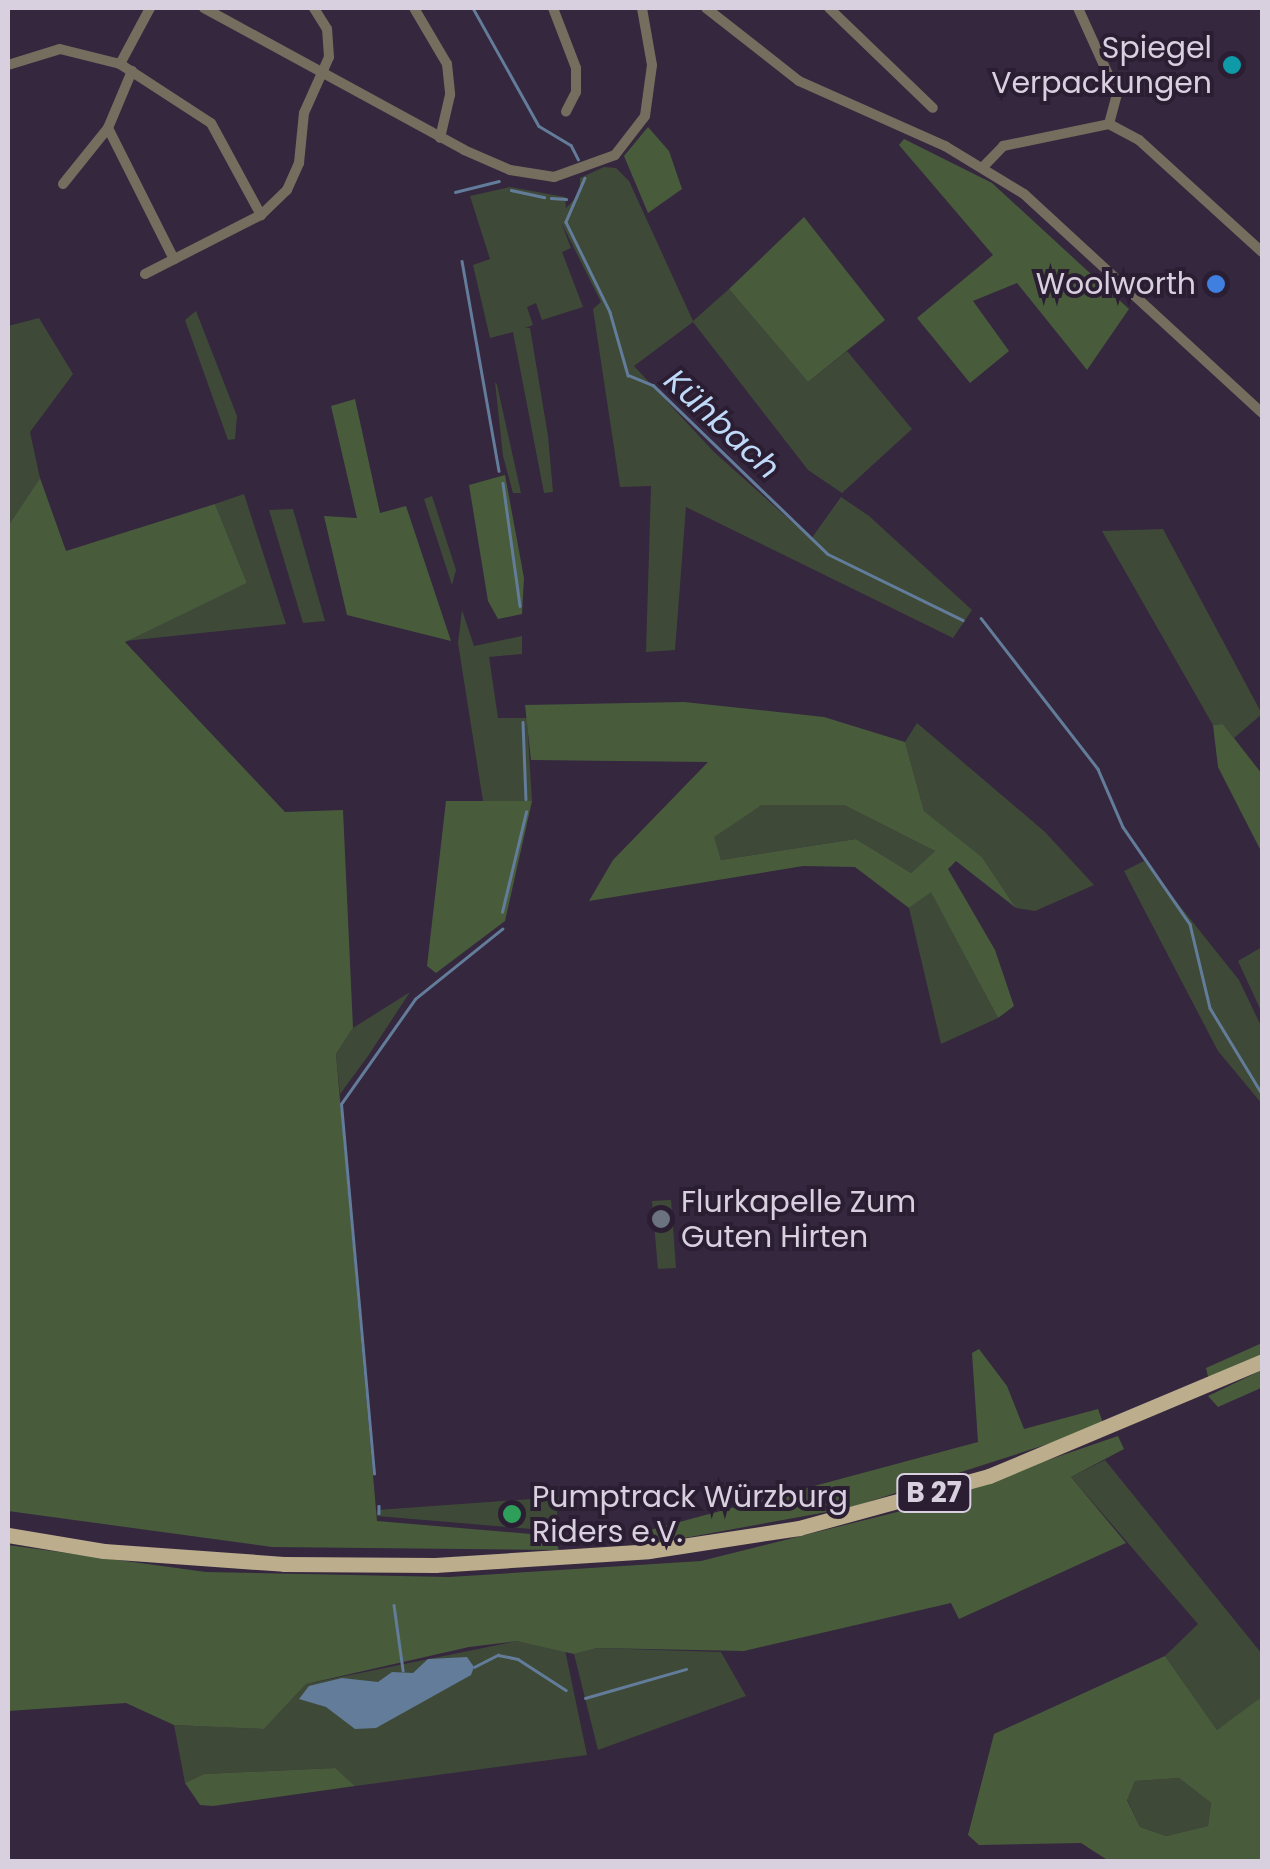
<!DOCTYPE html>
<meta charset="utf-8">
<style>
body{margin:0}
#map{position:relative;width:1270px;height:1869px;overflow:hidden;background:#35273e;font-family:Poppins,sans-serif}
div>[style]{position:absolute}
.green>*{inset:0;background:#3e4a37}
.forest>*{inset:0;background:#485c3c}
.water>*{inset:0;background:#627c9a}
.stream>*{height:2.5px;margin:-1.25px;padding:0 1.25px;transform-origin:1.25px;border-radius:1.25px;background:#627c9a}
.minor>*{height:10px;margin:-5px;padding:0 5px;transform-origin:5px;border-radius:5px;background:#756e5e}
.primary>*{height:15px;margin:-7.5px;padding:0 7.5px;transform-origin:7.5px;border-radius:7.5px;background:#bcad8d}
.dots>*{width:28px;height:28px;translate:-50% -50%;box-sizing:border-box;border:5px solid #2b1e33;border-radius:50%}
span{translate:-50% -50%;white-space:nowrap;text-align:center;line-height:1.15;-webkit-text-stroke:8px #2b1e33;paint-order:stroke}
.shield-label span{padding:2px 8px;background:#2b1e33;border:2px solid;border-radius:8px;-webkit-text-stroke-width:0}
.shield-label{font-size:28px;color:#d9d0df;font-weight:700}
.poi-label{font-size:30px;color:#d9d0df}
.right{translate:-100% -50%;text-align:right}
.left{translate:0 -50%;text-align:left}
.water-label{font-size:32px;color:#bfd9f8;font-style:italic}
.frame{position:absolute;inset:0;border:10px solid #d9d0df;pointer-events:none}
</style>
<div id="map">
<div class="green">
<i style="clip-path:polygon(604px 167px,616px 168px,629px 181px,693px 321px,729px 289px,808px 382px,847px 351px,912px 429px,842px 493px,808px 470px,693px 322px,634px 366px,714px 452px,811px 539px,841px 497px,869px 516px,972px 610px,953px 638px,686px 507px,675px 650px,646px 652px,651px 486px,620px 487px,593px 309px,601px 302px,561px 222px,571px 248px,562px 252px,583px 307px,542px 320px,536px 303px,527px 307px,533px 325px,525px 328px,530px 328px,548px 436px,553px 492px,544px 493px,513px 332px,490px 338px,473px 265px,490px 259px,470px 196px,510px 187px,565px 197px,566px 208px,580px 194px,580px 178px)"></i>
<i style="clip-path:polygon(196px 311px,237px 416px,235px 439px,228px 440px,185px 320px)"></i>
<i style="clip-path:polygon(39px 318px,73px 374px,30px 432px,40px 478px,8px 526px,8px 326px)"></i>
<i style="clip-path:polygon(495px 382px,497px 385px,521px 493px,513px 493px,503px 456px)"></i>
<i style="clip-path:polygon(244px 494px,286px 624px,125px 641px,247px 583px,215px 504px)"></i>
<i style="clip-path:polygon(432px 496px,456px 570px,452px 585px,424px 499px)"></i>
<i style="clip-path:polygon(293px 509px,325px 621px,303px 623px,269px 510px)"></i>
<i style="clip-path:polygon(1163px 529px,1262px 714px,1234px 738px,1223px 724px,1213px 725px,1102px 531px)"></i>
<i style="clip-path:polygon(462px 610px,474px 646px,522px 636px,522px 654px,489px 657px,498px 718px,527px 718px,532px 801px,483px 801px,458px 643px)"></i>
<i style="clip-path:polygon(917px 723px,1045px 832px,1094px 885px,1035px 911px,1016px 908px,982px 857px,924px 811px,905px 742px)"></i>
<i style="clip-path:polygon(762px 805px,844px 805px,935px 851px,911px 873px,856px 839px,721px 860px,713px 837px)"></i>
<i style="clip-path:polygon(1144px 861px,1239px 980px,1262px 1028px,1262px 1104px,1218px 1051px,1124px 871px)"></i>
<i style="clip-path:polygon(931px 891px,998px 1018px,941px 1044px,909px 908px)"></i>
<i style="clip-path:polygon(1262px 947px,1262px 1013px,1238px 961px)"></i>
<i style="clip-path:polygon(410px 992px,368px 1056px,340px 1094px,336px 1054px,353px 1028px)"></i>
<i style="clip-path:polygon(671px 1200px,676px 1268px,658px 1269px,652px 1201px)"></i>
<i style="clip-path:polygon(1105px 1460px,1262px 1654px,1262px 1705px,1259px 1700px,1217px 1730px,1165px 1656px,1198px 1624px,1071px 1477px)"></i>
<i style="clip-path:polygon(559px 1497px,555px 1531px,377px 1516px,377px 1510px)"></i>
<i style="clip-path:polygon(517px 1641px,565px 1650px,587px 1755px,355px 1786px,334px 1768px,204px 1774px,185px 1783px,174px 1725px,264px 1729px,306px 1684px)"></i>
<i style="clip-path:polygon(597px 1648px,721px 1652px,746px 1696px,598px 1750px,574px 1654px)"></i>
<i style="clip-path:polygon(1179px 1778px,1211px 1803px,1208px 1826px,1166px 1836px,1140px 1827px,1127px 1799px,1135px 1781px)"></i>
</div>
<div class="forest">
<i style="clip-path:polygon(648px 127px,669px 151px,682px 189px,648px 213px,624px 156px)"></i>
<i style="clip-path:polygon(904px 139px,992px 183px,1129px 309px,1087px 370px,1017px 283px,973px 301px,1009px 351px,970px 383px,917px 318px,993px 255px,899px 145px)"></i>
<i style="clip-path:polygon(804px 217px,885px 320px,808px 382px,729px 289px)"></i>
<i style="clip-path:polygon(355px 399px,380px 513px,406px 506px,451px 641px,347px 615px,324px 516px,357px 518px,331px 406px)"></i>
<i style="clip-path:polygon(505px 475px,524px 578px,522px 614px,498px 619px,488px 601px,469px 485px)"></i>
<i style="clip-path:polygon(40px 478px,66px 551px,215px 504px,247px 583px,125px 642px,285px 812px,343px 810px,353px 1028px,336px 1054px,377px 1521px,554px 1536px,559px 1550px,272px 1547px,8px 1511px,8px 526px)"></i>
<i style="clip-path:polygon(evenodd,684px 702px,824px 717px,905px 742px,924px 811px,982px 857px,1016px 908px,956px 861px,948px 869px,995px 950px,1014px 1006px,998px 1018px,931px 892px,909px 908px,855px 867px,803px 866px,589px 901px,613px 860px,708px 762px,531px 760px,525px 705px,684px 702px,762px 805px,844px 805px,935px 851px,911px 873px,856px 839px,721px 860px,714px 837px,762px 805px)"></i>
<i style="clip-path:polygon(1223px 724px,1262px 774px,1262px 853px,1218px 767px,1213px 725px)"></i>
<i style="clip-path:polygon(446px 801px,532px 801px,505px 921px,436px 973px,427px 966px)"></i>
<i style="clip-path:polygon(1262px 1343px,1262px 1357px,1209px 1381px,1206px 1368px)"></i>
<i style="clip-path:polygon(979px 1349px,1007px 1386px,1024px 1429px,1098px 1409px,1104px 1426px,849px 1508px,657px 1543px,646px 1531px,978px 1442px,972px 1353px)"></i>
<i style="clip-path:polygon(1262px 1370px,1261px 1388px,1218px 1407px,1208px 1396px)"></i>
<i style="clip-path:polygon(1118px 1436px,1124px 1449px,1071px 1477px,1126px 1543px,959px 1619px,951px 1603px,744px 1651px,597px 1648px,574px 1654px,517px 1641px,469px 1647px,306px 1684px,264px 1729px,174px 1725px,126px 1703px,8px 1711px,8px 1545px,206px 1572px,449px 1577px,701px 1561px,897px 1512px)"></i>
<i style="clip-path:polygon(evenodd,1165px 1656px,1217px 1730px,1259px 1699px,1262px 1705px,1262px 1861px,1109px 1861px,1081px 1843px,979px 1845px,968px 1835px,994px 1734px,1165px 1656px,1179px 1778px,1211px 1803px,1208px 1826px,1166px 1836px,1140px 1827px,1127px 1800px,1135px 1781px,1179px 1778px)"></i>
<i style="clip-path:polygon(335px 1768px,355px 1786px,213px 1806px,200px 1805px,185px 1783px,204px 1774px)"></i>
</div>
<div class="water">
<i style="clip-path:polygon(467px 1657px,474px 1667px,471px 1675px,376px 1728px,355px 1729px,326px 1707px,299px 1699px,309px 1686px,342px 1678px,378px 1682px,392px 1672px,413px 1673px,428px 1659px)"></i>
</div>
<div class="stream">
<i style="left:473px;top:8px;width:135px;rotate:60.8deg"></i>
<i style="left:539px;top:126px;width:37px;rotate:31deg"></i>
<i style="left:571px;top:145px;width:16px;rotate:63deg"></i>
<i style="left:585px;top:178px;width:48px;rotate:113.4deg"></i>
<i style="left:566px;top:222px;width:100px;rotate:63.9deg"></i>
<i style="left:610px;top:312px;width:66px;rotate:74.1deg"></i>
<i style="left:628px;top:375px;width:27px;rotate:22deg"></i>
<i style="left:653px;top:385px;width:243px;rotate:44deg"></i>
<i style="left:828px;top:554px;width:150px;rotate:26.1deg"></i>
<i style="left:511px;top:190px;width:34px;rotate:12deg"></i>
<i style="left:455px;top:192px;width:45px;rotate:-14deg"></i>
<i style="left:551px;top:198px;width:15px;rotate:4deg"></i>
<i style="left:462px;top:261px;width:213px;rotate:80deg"></i>
<i style="left:503px;top:483px;width:124px;rotate:82.1deg"></i>
<i style="left:981px;top:618px;width:191px;rotate:52.2deg"></i>
<i style="left:1098px;top:769px;width:63px;rotate:66.7deg"></i>
<i style="left:1123px;top:827px;width:118px;rotate:55.4deg"></i>
<i style="left:1190px;top:924px;width:86px;rotate:76.6deg"></i>
<i style="left:1210px;top:1008px;width:100px;rotate:58.8deg"></i>
<i style="left:523px;top:722px;width:77px;rotate:87.8deg"></i>
<i style="left:502px;top:912px;width:103px;rotate:-76.5deg"></i>
<i style="left:374px;top:1474px;width:371px;rotate:-95.1deg"></i>
<i style="left:341px;top:1104px;width:128px;rotate:-54.8deg"></i>
<i style="left:415px;top:999px;width:112px;rotate:-38.8deg"></i>
<i style="left:379px;top:1506px;width:7px;rotate:90deg"></i>
<i style="left:394px;top:1605px;width:66px;rotate:82.1deg"></i>
<i style="left:474px;top:1667px;width:27px;rotate:-27deg"></i>
<i style="left:498px;top:1655px;width:20px;rotate:11deg"></i>
<i style="left:518px;top:1659px;width:57px;rotate:32.9deg"></i>
<i style="left:585px;top:1698px;width:105px;rotate:-16deg"></i>
</div>
<div class="minor">
<i style="left:204px;top:8px;width:296px;rotate:28.6deg"></i>
<i style="left:464px;top:150px;width:50px;rotate:23.5deg"></i>
<i style="left:510px;top:170px;width:45px;rotate:9deg"></i>
<i style="left:554px;top:177px;width:65px;rotate:-19.8deg"></i>
<i style="left:615px;top:155px;width:49px;rotate:-52.4deg"></i>
<i style="left:645px;top:116px;width:51px;rotate:-82.2deg"></i>
<i style="left:652px;top:65px;width:58px;rotate:-100deg"></i>
<i style="left:414px;top:8px;width:65px;rotate:59.5deg"></i>
<i style="left:447px;top:64px;width:31px;rotate:84deg"></i>
<i style="left:450px;top:95px;width:44px;rotate:103.1deg"></i>
<i style="left:553px;top:8px;width:64px;rotate:69deg"></i>
<i style="left:576px;top:68px;width:24px;rotate:90deg"></i>
<i style="left:576px;top:92px;width:22px;rotate:117deg"></i>
<i style="left:706px;top:8px;width:118px;rotate:38.1deg"></i>
<i style="left:799px;top:81px;width:160px;rotate:24deg"></i>
<i style="left:945px;top:146px;width:92px;rotate:31.3deg"></i>
<i style="left:1024px;top:194px;width:323px;rotate:42.6deg"></i>
<i style="left:829px;top:8px;width:144px;rotate:43.9deg"></i>
<i style="left:1078px;top:8px;width:94px;rotate:65.6deg"></i>
<i style="left:1117px;top:94px;width:31px;rotate:105deg"></i>
<i style="left:120px;top:64px;width:64px;rotate:-61.8deg"></i>
<i style="left:8px;top:65px;width:54px;rotate:-17.1deg"></i>
<i style="left:60px;top:49px;width:62px;rotate:14deg"></i>
<i style="left:120px;top:64px;width:108px;rotate:33deg"></i>
<i style="left:211px;top:123px;width:105px;rotate:61.5deg"></i>
<i style="left:108px;top:128px;width:147px;rotate:63.3deg"></i>
<i style="left:984px;top:166px;width:28px;rotate:-46deg"></i>
<i style="left:1003px;top:146px;width:108px;rotate:-11.7deg"></i>
<i style="left:1109px;top:124px;width:34px;rotate:28deg"></i>
<i style="left:1139px;top:140px;width:166px;rotate:42.3deg"></i>
<i style="left:63px;top:184px;width:72px;rotate:-51.2deg"></i>
<i style="left:108px;top:128px;width:62px;rotate:-67.2deg"></i>
<i style="left:145px;top:274px;width:130px;rotate:-27deg"></i>
<i style="left:261px;top:215px;width:36px;rotate:-44deg"></i>
<i style="left:287px;top:190px;width:30px;rotate:-66deg"></i>
<i style="left:299px;top:163px;width:50px;rotate:-84.3deg"></i>
<i style="left:304px;top:113px;width:61px;rotate:-65.9deg"></i>
<i style="left:329px;top:57px;width:28px;rotate:-94deg"></i>
<i style="left:327px;top:29px;width:25px;rotate:-122deg"></i>
</div>
<div class="primary">
<i style="left:8px;top:1535px;width:97px;rotate:9.5deg"></i>
<i style="left:104px;top:1551px;width:180px;rotate:4.1deg"></i>
<i style="left:284px;top:1564px;width:151px;rotate:0.4deg"></i>
<i style="left:435px;top:1565px;width:214px;rotate:-3.7deg"></i>
<i style="left:649px;top:1551px;width:152px;rotate:-8.7deg"></i>
<i style="left:799px;top:1528px;width:197px;rotate:-15.3deg"></i>
<i style="left:989px;top:1476px;width:296px;rotate:-22.8deg"></i>
</div>
<div class="dots">
<i style="left:1232px;top:65px;background:#0f9aa8"></i>
<i style="left:1216px;top:284px;background:#3f7fe0"></i>
<i style="left:661px;top:1219px;background:#6b7280"></i>
<i style="left:512px;top:1514px;background:#2e9e5b"></i>
</div>
<div class="shield-label">
<span style="left:934px;top:1493px">B 27</span>
</div>
<div class="poi-label">
<span class="right" style="left:1212px;top:65px">Spiegel<br>Verpackungen</span>
<span class="right" style="left:1196px;top:284px">Woolworth</span>
<span class="left" style="left:681px;top:1219px">Flurkapelle Zum<br>Guten Hirten</span>
<span class="left" style="left:532px;top:1514px">Pumptrack Würzburg<br>Riders e.V.</span>
</div>
<div class="water-label">
<span style="left:722px;top:424px;rotate:43deg">Kühbach</span>
</div>
<div class="frame"></div>
</div>
